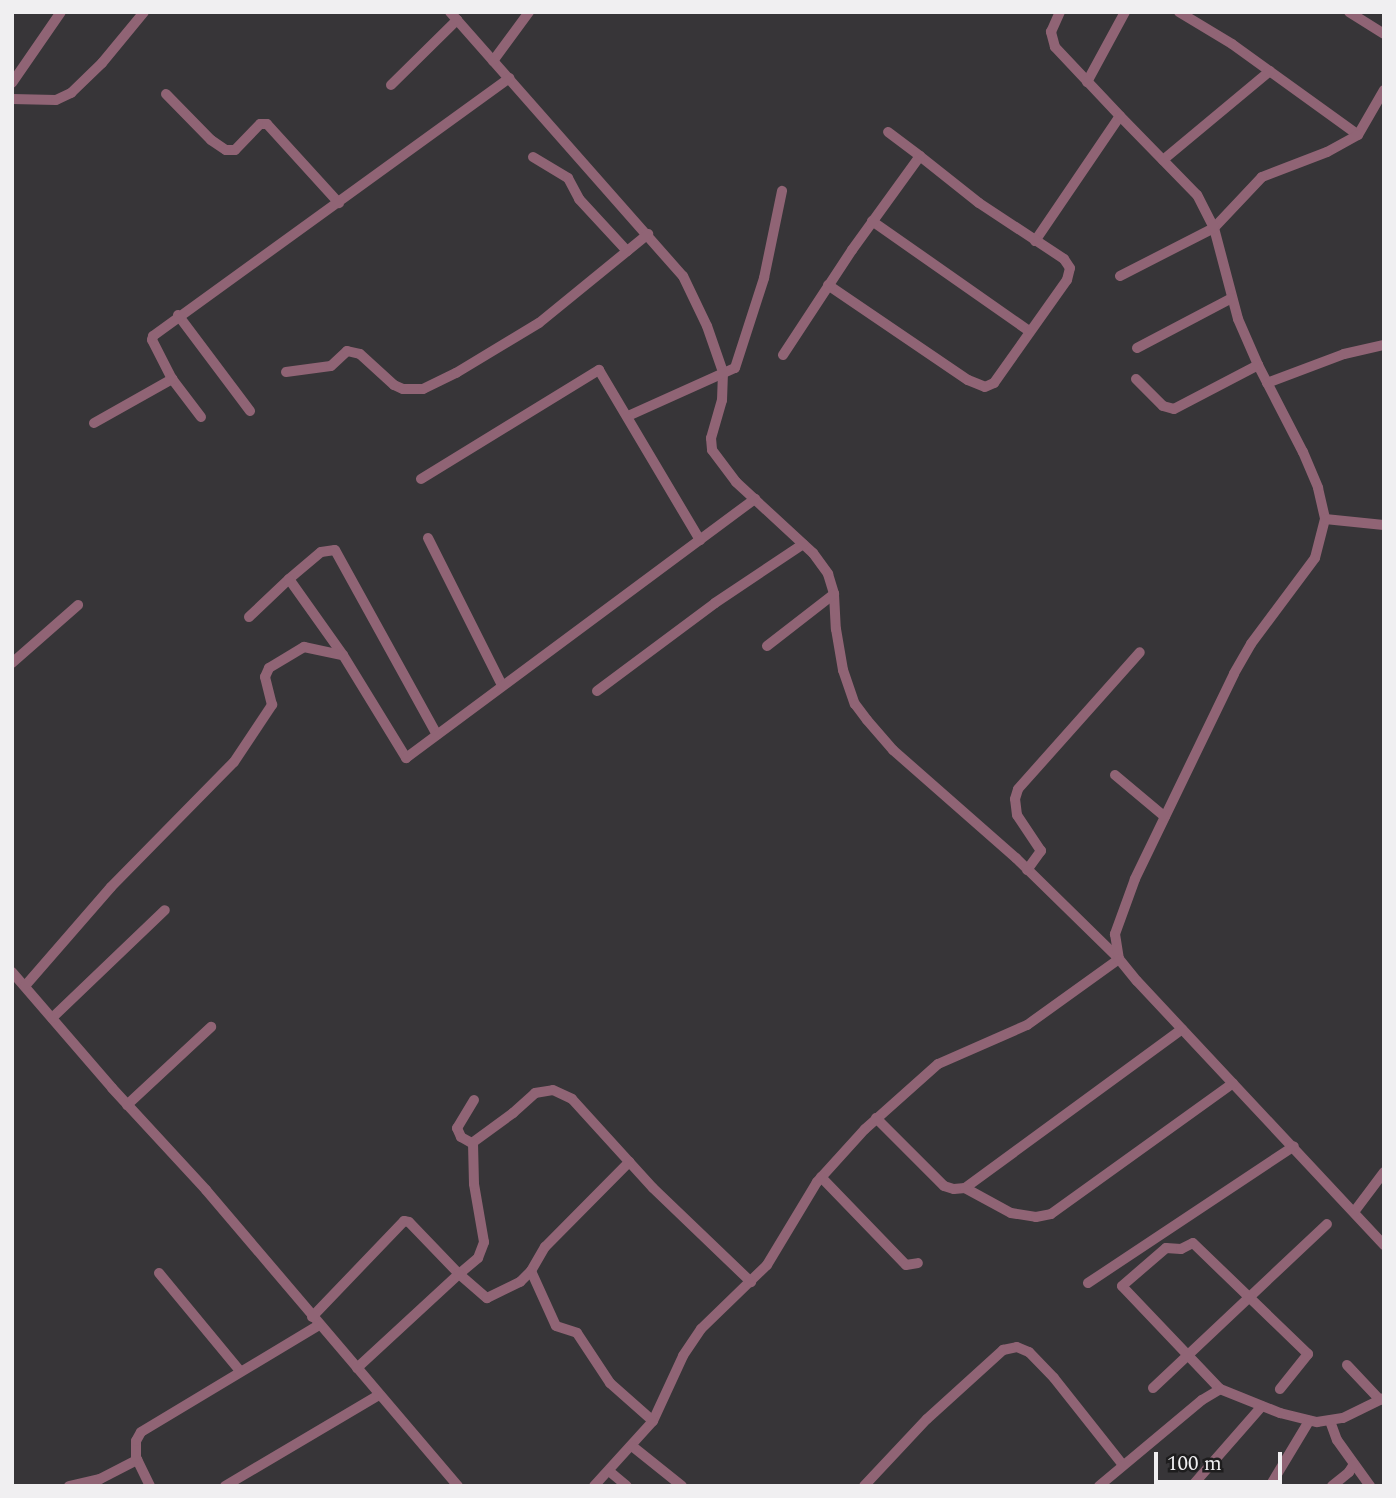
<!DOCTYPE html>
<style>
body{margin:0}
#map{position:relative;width:1396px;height:1498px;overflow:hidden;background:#373538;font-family:Spectral,serif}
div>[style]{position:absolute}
.minor>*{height:10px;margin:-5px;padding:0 5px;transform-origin:5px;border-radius:5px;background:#906475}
span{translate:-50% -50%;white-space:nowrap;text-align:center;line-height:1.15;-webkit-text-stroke:5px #1e1d1e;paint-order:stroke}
.frame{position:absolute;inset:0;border:14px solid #f0eff1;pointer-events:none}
.scale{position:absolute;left:1154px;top:1452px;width:128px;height:32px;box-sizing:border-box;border:4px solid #f0eff1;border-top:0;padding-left:9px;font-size:21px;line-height:24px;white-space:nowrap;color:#f0eff1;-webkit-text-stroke:5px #1e1d1e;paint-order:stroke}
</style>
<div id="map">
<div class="minor">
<i style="left:450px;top:12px;width:352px;rotate:48.6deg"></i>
<i style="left:683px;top:276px;width:55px;rotate:64.4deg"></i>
<i style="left:707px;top:326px;width:49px;rotate:70.8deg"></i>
<i style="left:723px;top:372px;width:28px;rotate:92deg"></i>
<i style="left:722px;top:400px;width:40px;rotate:106deg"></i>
<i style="left:711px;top:438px;width:12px;rotate:85deg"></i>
<i style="left:712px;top:450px;width:40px;rotate:53deg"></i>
<i style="left:736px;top:482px;width:105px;rotate:42.7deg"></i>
<i style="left:813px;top:553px;width:26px;rotate:54deg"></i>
<i style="left:828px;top:574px;width:21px;rotate:73deg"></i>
<i style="left:834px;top:594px;width:35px;rotate:87deg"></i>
<i style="left:836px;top:629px;width:42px;rotate:80.3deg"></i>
<i style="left:843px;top:670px;width:36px;rotate:71deg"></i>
<i style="left:855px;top:704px;width:20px;rotate:53deg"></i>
<i style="left:867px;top:720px;width:40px;rotate:49deg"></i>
<i style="left:893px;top:750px;width:164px;rotate:41.3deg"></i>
<i style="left:1016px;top:858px;width:144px;rotate:44.4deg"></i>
<i style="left:1119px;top:959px;width:113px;rotate:144.3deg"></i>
<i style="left:1027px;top:1025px;width:97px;rotate:156.3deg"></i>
<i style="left:938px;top:1064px;width:98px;rotate:138.3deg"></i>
<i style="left:865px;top:1129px;width:72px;rotate:132.2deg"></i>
<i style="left:817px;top:1182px;width:97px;rotate:121.1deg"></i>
<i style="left:767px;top:1265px;width:92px;rotate:135.9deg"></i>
<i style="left:701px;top:1329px;width:32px;rotate:124deg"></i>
<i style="left:683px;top:1356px;width:72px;rotate:114.8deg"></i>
<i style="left:653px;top:1421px;width:88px;rotate:132.2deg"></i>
<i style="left:1179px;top:12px;width:62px;rotate:31.1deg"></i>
<i style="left:1232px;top:44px;width:155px;rotate:35.8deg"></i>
<i style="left:1349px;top:12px;width:41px;rotate:32.2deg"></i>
<i style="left:493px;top:61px;width:61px;rotate:-53.7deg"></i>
<i style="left:1087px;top:82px;width:80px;rotate:-61.5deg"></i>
<i style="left:12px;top:83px;width:86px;rotate:-55.4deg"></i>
<i style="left:391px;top:85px;width:93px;rotate:-44.6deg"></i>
<i style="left:1384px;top:90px;width:52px;rotate:120deg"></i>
<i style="left:1358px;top:135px;width:35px;rotate:151deg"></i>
<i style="left:1327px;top:152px;width:70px;rotate:159deg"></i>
<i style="left:1262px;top:177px;width:70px;rotate:133.3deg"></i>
<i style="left:1214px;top:228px;width:94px;rotate:75.2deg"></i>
<i style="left:1238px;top:319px;width:50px;rotate:66.5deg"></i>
<i style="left:1258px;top:365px;width:98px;rotate:62.7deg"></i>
<i style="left:1303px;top:452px;width:39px;rotate:67deg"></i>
<i style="left:1318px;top:488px;width:32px;rotate:77deg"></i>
<i style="left:1325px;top:519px;width:40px;rotate:104.4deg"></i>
<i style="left:1315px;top:558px;width:107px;rotate:126.7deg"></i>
<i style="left:1251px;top:644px;width:34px;rotate:120deg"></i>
<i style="left:1234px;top:674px;width:228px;rotate:115.8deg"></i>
<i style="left:1135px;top:879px;width:59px;rotate:110deg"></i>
<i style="left:1115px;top:934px;width:25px;rotate:81deg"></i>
<i style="left:1119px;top:959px;width:28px;rotate:51deg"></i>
<i style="left:1137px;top:981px;width:362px;rotate:46.9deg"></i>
<i style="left:166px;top:94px;width:64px;rotate:45.6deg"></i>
<i style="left:211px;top:140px;width:18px;rotate:34deg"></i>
<i style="left:226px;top:150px;width:9px"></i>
<i style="left:235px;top:150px;width:36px;rotate:-46deg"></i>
<i style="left:260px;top:124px;width:7px"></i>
<i style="left:267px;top:124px;width:107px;rotate:47.7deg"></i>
<i style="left:12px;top:99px;width:44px;rotate:1.3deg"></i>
<i style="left:56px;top:100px;width:17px;rotate:-25deg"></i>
<i style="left:71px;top:93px;width:43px;rotate:-44.1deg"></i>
<i style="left:102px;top:63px;width:66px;rotate:-50.5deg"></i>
<i style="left:533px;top:157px;width:41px;rotate:31deg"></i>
<i style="left:568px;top:178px;width:24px;rotate:62deg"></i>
<i style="left:579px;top:199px;width:71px;rotate:47.3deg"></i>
<i style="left:1163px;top:160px;width:139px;rotate:-39.8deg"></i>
<i style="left:872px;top:221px;width:192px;rotate:35deg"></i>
<i style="left:1035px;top:241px;width:151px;rotate:-55.8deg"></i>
<i style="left:1120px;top:116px;width:95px;rotate:-133.3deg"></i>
<i style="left:1055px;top:47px;width:16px;rotate:-105deg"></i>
<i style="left:1051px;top:32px;width:22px;rotate:-66deg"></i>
<i style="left:1120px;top:276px;width:106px;rotate:-27.1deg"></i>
<i style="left:1214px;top:228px;width:37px;rotate:-117deg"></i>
<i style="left:1197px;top:195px;width:110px;rotate:-134.3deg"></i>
<i style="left:828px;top:285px;width:169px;rotate:34.2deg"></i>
<i style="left:968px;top:380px;width:18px;rotate:22deg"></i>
<i style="left:985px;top:387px;width:10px;rotate:-24deg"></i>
<i style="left:994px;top:383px;width:126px;rotate:-54.7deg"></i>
<i style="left:1067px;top:280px;width:12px;rotate:-76deg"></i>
<i style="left:1070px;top:268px;width:11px;rotate:-124deg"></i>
<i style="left:1064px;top:259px;width:102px;rotate:-146.6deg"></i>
<i style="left:979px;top:203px;width:75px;rotate:-141.5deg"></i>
<i style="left:178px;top:315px;width:120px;rotate:53.1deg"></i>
<i style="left:1137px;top:348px;width:107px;rotate:-27.8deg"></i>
<i style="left:783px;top:355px;width:126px;rotate:-56.7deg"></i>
<i style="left:852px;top:250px;width:116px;rotate:-54.1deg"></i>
<i style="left:920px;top:156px;width:40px;rotate:-143deg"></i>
<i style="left:286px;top:372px;width:45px;rotate:-7.6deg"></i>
<i style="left:331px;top:366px;width:22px;rotate:-43deg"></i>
<i style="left:347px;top:351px;width:13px;rotate:13deg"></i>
<i style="left:360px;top:354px;width:46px;rotate:42.4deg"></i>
<i style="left:394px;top:385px;width:10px;rotate:24deg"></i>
<i style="left:403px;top:389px;width:20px"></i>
<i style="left:423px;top:389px;width:37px;rotate:-26deg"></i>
<i style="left:456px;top:373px;width:97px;rotate:-31.1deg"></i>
<i style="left:539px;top:323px;width:141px;rotate:-39.2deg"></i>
<i style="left:1136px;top:379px;width:38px;rotate:45deg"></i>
<i style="left:1163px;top:406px;width:11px;rotate:15deg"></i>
<i style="left:1174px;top:409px;width:95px;rotate:-27.6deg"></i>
<i style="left:1267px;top:383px;width:82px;rotate:-20.6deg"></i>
<i style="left:1344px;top:354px;width:41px;rotate:-12.7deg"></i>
<i style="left:628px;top:416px;width:117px;rotate:-24.2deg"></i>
<i style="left:735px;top:368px;width:95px;rotate:-72.1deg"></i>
<i style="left:764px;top:278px;width:89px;rotate:-78.3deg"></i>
<i style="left:201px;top:417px;width:48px;rotate:-127.3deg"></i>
<i style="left:172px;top:379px;width:44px;rotate:-117.1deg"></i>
<i style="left:152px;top:340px;width:4px;rotate:-76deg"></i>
<i style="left:153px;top:336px;width:440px;rotate:-35.9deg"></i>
<i style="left:94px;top:423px;width:90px;rotate:-29.4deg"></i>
<i style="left:421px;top:479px;width:209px;rotate:-31.5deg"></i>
<i style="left:599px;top:370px;width:198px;rotate:59.3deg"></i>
<i style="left:1325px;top:519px;width:59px;rotate:5.8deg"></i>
<i style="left:428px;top:538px;width:165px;rotate:63.3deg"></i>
<i style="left:289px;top:579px;width:42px;rotate:-40.2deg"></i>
<i style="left:321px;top:552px;width:14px;rotate:-8deg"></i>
<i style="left:335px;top:550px;width:211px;rotate:61.1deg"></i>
<i style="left:249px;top:617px;width:55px;rotate:-43.5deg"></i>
<i style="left:289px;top:579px;width:93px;rotate:54.6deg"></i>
<i style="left:343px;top:655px;width:121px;rotate:58.5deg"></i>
<i style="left:406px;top:758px;width:435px;rotate:-36.6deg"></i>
<i style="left:767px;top:646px;width:85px;rotate:-37.8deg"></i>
<i style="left:12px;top:663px;width:88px;rotate:-41.3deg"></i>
<i style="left:597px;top:691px;width:147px;rotate:-36.7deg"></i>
<i style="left:715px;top:603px;width:106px;rotate:-33.8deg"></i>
<i style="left:1115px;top:775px;width:65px;rotate:40deg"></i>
<i style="left:1027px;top:870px;width:24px;rotate:-54deg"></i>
<i style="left:1041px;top:851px;width:43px;rotate:-123.7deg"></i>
<i style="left:1017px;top:815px;width:16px;rotate:-97deg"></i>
<i style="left:1015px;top:799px;width:10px;rotate:-73deg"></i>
<i style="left:1018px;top:789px;width:183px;rotate:-48.3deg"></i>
<i style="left:12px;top:972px;width:153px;rotate:49.2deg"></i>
<i style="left:112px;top:1088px;width:139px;rotate:47.3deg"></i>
<i style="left:206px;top:1190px;width:389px;rotate:49.6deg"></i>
<i style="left:25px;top:986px;width:131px;rotate:-49deg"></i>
<i style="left:111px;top:887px;width:175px;rotate:-45.5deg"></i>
<i style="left:234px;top:762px;width:69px;rotate:-56.3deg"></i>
<i style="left:272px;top:705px;width:29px;rotate:-104deg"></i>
<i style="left:265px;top:677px;width:10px;rotate:-66deg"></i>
<i style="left:269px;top:668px;width:41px;rotate:-31deg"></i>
<i style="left:304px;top:647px;width:40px;rotate:12deg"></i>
<i style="left:52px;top:1018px;width:156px;rotate:-43.7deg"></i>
<i style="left:474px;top:1100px;width:33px;rotate:121deg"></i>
<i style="left:457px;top:1128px;width:10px;rotate:66deg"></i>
<i style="left:461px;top:1137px;width:13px;rotate:29deg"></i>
<i style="left:472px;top:1143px;width:51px;rotate:-36.2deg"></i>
<i style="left:513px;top:1113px;width:30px;rotate:-42deg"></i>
<i style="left:535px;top:1093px;width:18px;rotate:-9deg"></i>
<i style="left:553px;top:1090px;width:21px;rotate:25deg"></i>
<i style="left:572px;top:1099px;width:120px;rotate:47.7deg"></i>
<i style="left:653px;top:1188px;width:136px;rotate:43.8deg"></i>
<i style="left:127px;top:1105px;width:115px;rotate:-42.9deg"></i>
<i style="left:876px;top:1118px;width:96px;rotate:45deg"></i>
<i style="left:944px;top:1186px;width:10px;rotate:17deg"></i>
<i style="left:954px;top:1189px;width:11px;rotate:-5deg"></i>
<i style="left:965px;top:1188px;width:269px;rotate:-36.2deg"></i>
<i style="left:821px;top:1177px;width:122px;rotate:46deg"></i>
<i style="left:906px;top:1265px;width:12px;rotate:-9deg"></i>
<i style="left:965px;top:1188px;width:52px;rotate:28.5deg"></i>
<i style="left:1011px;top:1213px;width:25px;rotate:9deg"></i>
<i style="left:1036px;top:1217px;width:15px;rotate:-11deg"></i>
<i style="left:1051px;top:1214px;width:224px;rotate:-35.7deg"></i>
<i style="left:1354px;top:1212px;width:50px;rotate:-53.1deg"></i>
<i style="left:531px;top:1271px;width:28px;rotate:-60deg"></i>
<i style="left:545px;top:1247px;width:120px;rotate:-45.3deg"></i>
<i style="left:159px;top:1273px;width:127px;rotate:50.4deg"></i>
<i style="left:1088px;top:1283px;width:247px;rotate:-33.6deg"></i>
<i style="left:312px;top:1317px;width:133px;rotate:-46.2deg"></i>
<i style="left:404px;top:1221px;width:5px;rotate:11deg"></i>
<i style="left:409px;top:1222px;width:72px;rotate:46.1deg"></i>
<i style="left:459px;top:1274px;width:25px;rotate:-40deg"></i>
<i style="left:478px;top:1258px;width:17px;rotate:-69deg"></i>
<i style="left:484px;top:1242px;width:59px;rotate:-99.8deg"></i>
<i style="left:474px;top:1184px;width:41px;rotate:-91.4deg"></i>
<i style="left:1347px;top:1365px;width:48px;rotate:46.7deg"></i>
<i style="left:357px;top:1368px;width:139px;rotate:-42.7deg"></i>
<i style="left:459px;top:1274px;width:37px;rotate:41deg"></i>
<i style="left:487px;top:1298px;width:37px;rotate:-26deg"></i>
<i style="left:520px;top:1282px;width:16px;rotate:-45deg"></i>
<i style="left:531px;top:1271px;width:60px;rotate:65.6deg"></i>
<i style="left:556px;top:1326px;width:22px;rotate:18deg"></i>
<i style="left:577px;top:1333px;width:60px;rotate:56.6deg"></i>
<i style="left:610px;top:1383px;width:57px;rotate:41.5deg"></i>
<i style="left:1153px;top:1388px;width:239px;rotate:-43.3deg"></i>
<i style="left:1220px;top:1389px;width:142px;rotate:-133.6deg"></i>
<i style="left:1122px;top:1286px;width:58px;rotate:-40.8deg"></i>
<i style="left:1166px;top:1248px;width:15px;rotate:4deg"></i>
<i style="left:1181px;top:1249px;width:13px;rotate:-27deg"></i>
<i style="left:1193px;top:1243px;width:160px;rotate:44deg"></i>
<i style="left:1308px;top:1354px;width:45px;rotate:128.7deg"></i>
<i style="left:1330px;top:1421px;width:20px;rotate:70deg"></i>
<i style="left:1337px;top:1440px;width:57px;rotate:54.3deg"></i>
<i style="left:632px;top:1446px;width:64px;rotate:38.7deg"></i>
<i style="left:609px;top:1471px;width:23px;rotate:40deg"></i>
<i style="left:69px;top:1486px;width:32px;rotate:-13deg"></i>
<i style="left:100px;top:1479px;width:42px;rotate:-27.2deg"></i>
<i style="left:150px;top:1486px;width:32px;rotate:-116deg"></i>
<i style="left:136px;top:1457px;width:16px;rotate:-90deg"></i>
<i style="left:136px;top:1441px;width:10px;rotate:-61deg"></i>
<i style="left:141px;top:1432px;width:208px;rotate:-31deg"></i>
<i style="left:225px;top:1486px;width:179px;rotate:-30.6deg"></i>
<i style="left:864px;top:1486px;width:92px;rotate:-46.8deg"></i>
<i style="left:927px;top:1419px;width:103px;rotate:-42.2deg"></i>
<i style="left:1003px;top:1350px;width:14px;rotate:-12deg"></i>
<i style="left:1017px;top:1347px;width:13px;rotate:23deg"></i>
<i style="left:1029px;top:1352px;width:36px;rotate:46deg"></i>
<i style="left:1054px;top:1378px;width:111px;rotate:51.6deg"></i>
<i style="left:1099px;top:1486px;width:134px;rotate:-39.9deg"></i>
<i style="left:1202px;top:1400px;width:21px;rotate:-31deg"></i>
<i style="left:1220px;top:1389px;width:65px;rotate:21.8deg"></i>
<i style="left:1280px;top:1413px;width:38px;rotate:14deg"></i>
<i style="left:1317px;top:1422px;width:26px;rotate:-9deg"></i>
<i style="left:1343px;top:1418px;width:46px;rotate:-26deg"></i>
<i style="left:1192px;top:1486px;width:106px;rotate:-48.8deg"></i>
<i style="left:1270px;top:1486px;width:76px;rotate:-59deg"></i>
<i style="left:1332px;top:1486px;width:22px;rotate:-39deg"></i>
<i style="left:1349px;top:1472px;width:9px;rotate:-58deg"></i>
</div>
<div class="frame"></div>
<div class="scale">100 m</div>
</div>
